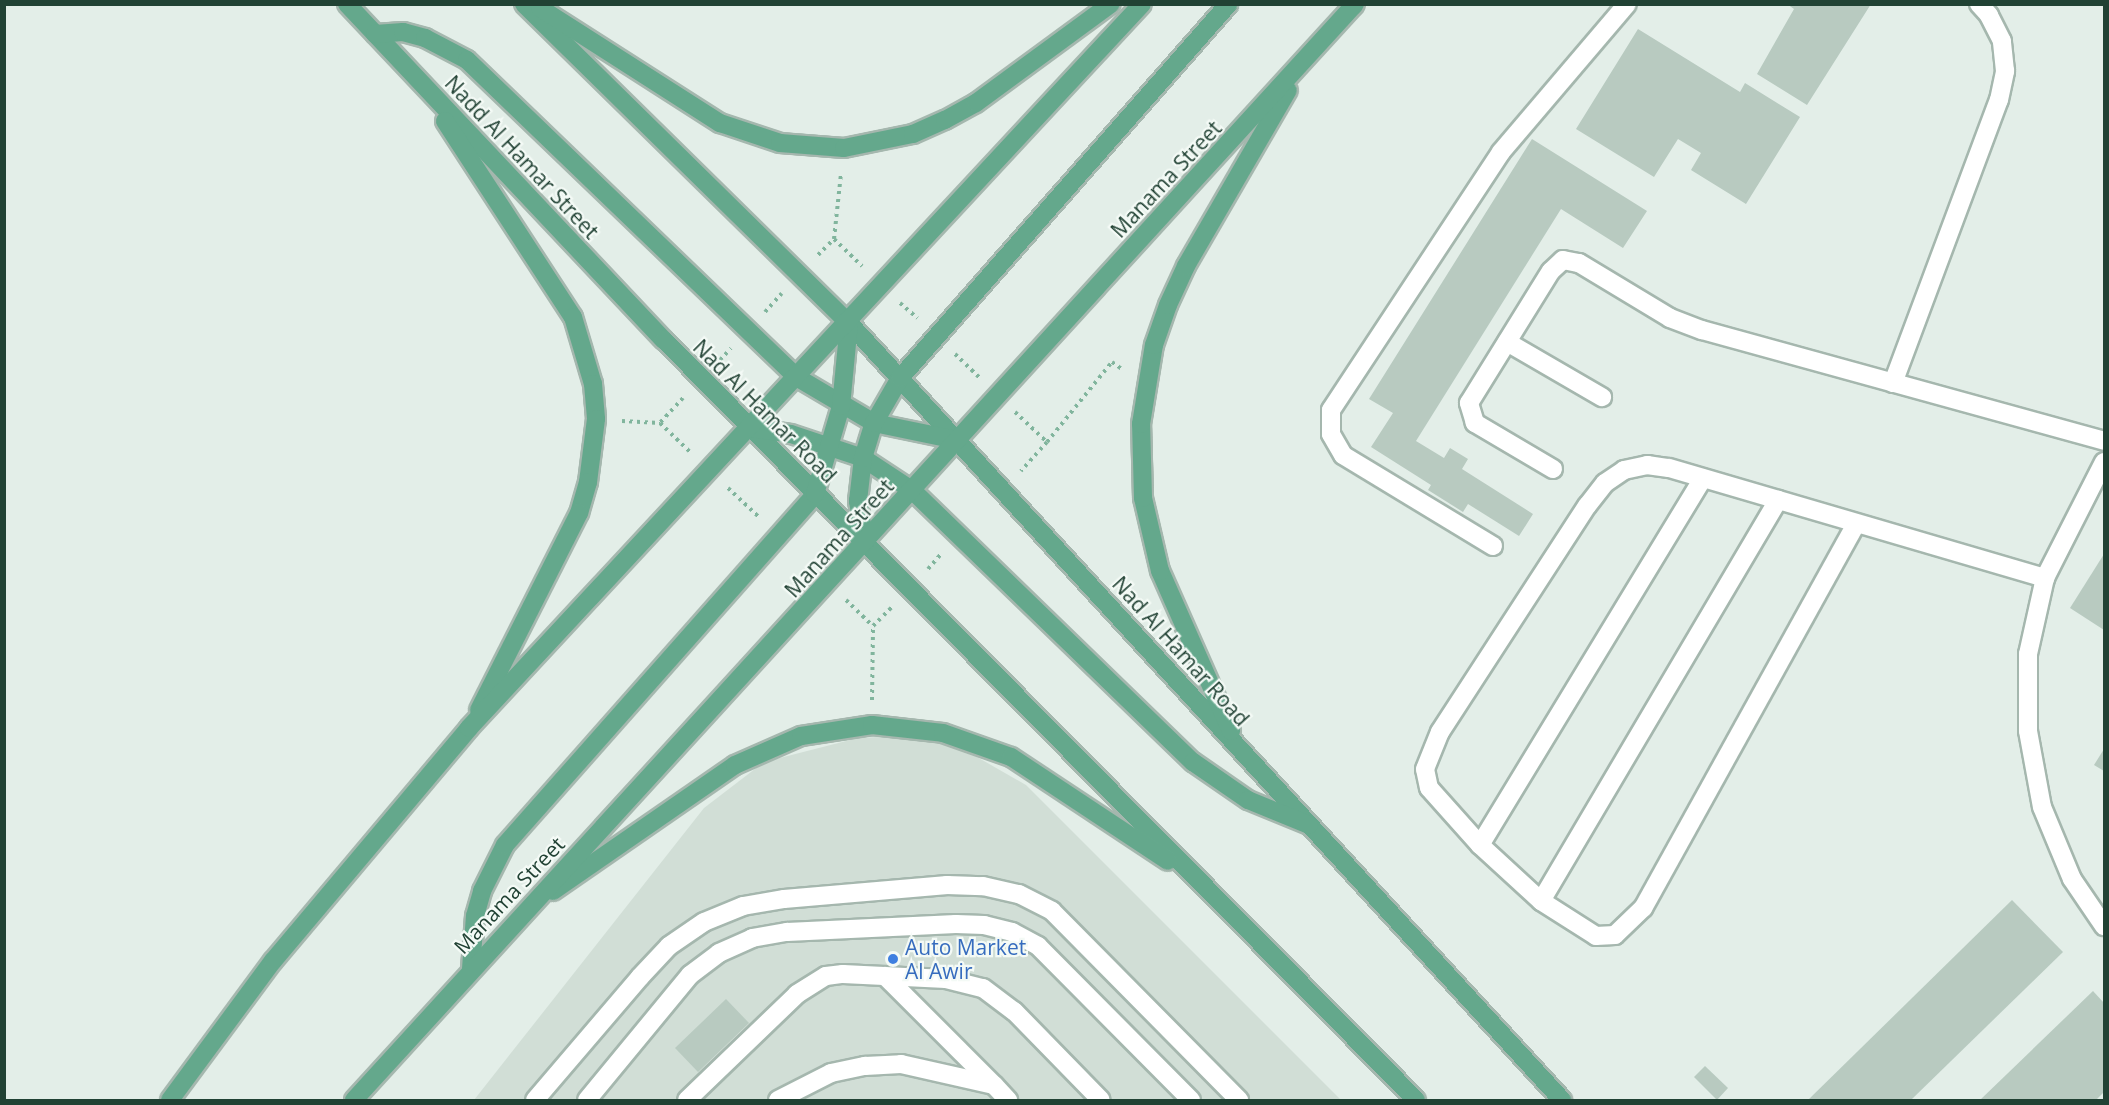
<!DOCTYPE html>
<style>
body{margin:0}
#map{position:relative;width:2109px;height:1105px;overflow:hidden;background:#e3eee8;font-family:"Open Sans",sans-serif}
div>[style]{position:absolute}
.built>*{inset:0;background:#d1ded6}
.building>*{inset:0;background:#b8cac0}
.path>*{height:4px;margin-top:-2px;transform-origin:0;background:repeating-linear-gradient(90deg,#81b59d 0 3px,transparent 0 7.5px)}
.roads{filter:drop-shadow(2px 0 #a5b7ae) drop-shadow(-2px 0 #a5b7ae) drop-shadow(0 2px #a5b7ae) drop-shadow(0 -2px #a5b7ae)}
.minor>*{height:18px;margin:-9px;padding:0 9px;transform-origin:9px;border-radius:9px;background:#fff}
.major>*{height:18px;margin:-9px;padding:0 9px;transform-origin:9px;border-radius:9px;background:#64a88c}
.dots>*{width:16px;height:16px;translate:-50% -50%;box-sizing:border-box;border:3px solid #f4faf6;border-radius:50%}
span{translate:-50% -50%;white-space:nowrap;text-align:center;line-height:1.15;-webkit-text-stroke:4.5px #f4faf6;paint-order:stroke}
.street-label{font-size:21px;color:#214234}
.shop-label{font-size:21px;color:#366cbe}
.left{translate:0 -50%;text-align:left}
.frame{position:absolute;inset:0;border:6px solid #214234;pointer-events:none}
</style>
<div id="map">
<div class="built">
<i style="clip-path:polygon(899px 736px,936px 742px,977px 757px,1026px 785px,1341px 1100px,474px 1100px,704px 808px,764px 762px,858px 738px)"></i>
</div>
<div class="building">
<i style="clip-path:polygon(1787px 4px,1871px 4px,1807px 105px,1757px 74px,1794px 9px)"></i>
<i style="clip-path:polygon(1638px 29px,1740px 92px,1745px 83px,1800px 117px,1746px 204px,1691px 170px,1701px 153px,1678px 139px,1654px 177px,1576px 129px)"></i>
<i style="clip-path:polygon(1532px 139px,1647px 211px,1623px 248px,1561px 209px,1416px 441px,1444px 458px,1450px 448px,1468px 459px,1462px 469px,1533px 514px,1519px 536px,1468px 504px,1463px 512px,1428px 490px,1431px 485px,1371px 447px,1393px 413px,1369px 399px)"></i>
<i style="clip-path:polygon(2104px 554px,2104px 630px,2070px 608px)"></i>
<i style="clip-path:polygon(2104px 749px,2104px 771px,2094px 765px)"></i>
<i style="clip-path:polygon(2012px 900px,2063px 952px,1911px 1100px,1808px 1100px)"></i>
<i style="clip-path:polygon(2093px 991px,2104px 1003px,2104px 1092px,2096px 1100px,1980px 1100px)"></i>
<i style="clip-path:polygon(726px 999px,749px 1023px,698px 1072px,675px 1048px)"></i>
<i style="clip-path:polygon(1705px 1066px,1728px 1088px,1717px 1100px,1694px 1077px)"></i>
</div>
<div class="path">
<i style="left:834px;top:239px;width:65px;rotate:-83.9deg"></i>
<i style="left:818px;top:255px;width:23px;rotate:-45deg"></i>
<i style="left:834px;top:239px;width:39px;rotate:44deg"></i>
<i style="left:900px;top:303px;width:23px;rotate:41deg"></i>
<i style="left:765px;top:312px;width:25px;rotate:-48deg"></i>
<i style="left:955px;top:354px;width:35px;rotate:44deg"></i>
<i style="left:720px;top:360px;width:16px;rotate:-47deg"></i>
<i style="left:683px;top:398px;width:34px;rotate:133deg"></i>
<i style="left:660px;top:423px;width:42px;rotate:44deg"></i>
<i style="left:1015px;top:412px;width:44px;rotate:43.2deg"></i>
<i style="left:1047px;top:442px;width:39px;rotate:132deg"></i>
<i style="left:622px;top:421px;width:38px;rotate:3deg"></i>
<i style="left:1047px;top:442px;width:103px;rotate:-50.9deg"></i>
<i style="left:1112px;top:362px;width:14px;rotate:36deg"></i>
<i style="left:728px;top:488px;width:44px;rotate:43.2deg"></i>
<i style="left:928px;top:569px;width:20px;rotate:-49deg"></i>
<i style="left:846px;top:600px;width:37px;rotate:44deg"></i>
<i style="left:872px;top:700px;width:74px;rotate:-89.2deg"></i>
<i style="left:873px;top:626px;width:27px;rotate:-45deg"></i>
</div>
<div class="roads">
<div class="minor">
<i style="left:1507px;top:342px;width:110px;rotate:30.1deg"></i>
<i style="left:1893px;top:383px;width:302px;rotate:-69.5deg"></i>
<i style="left:1999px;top:100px;width:30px;rotate:-78deg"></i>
<i style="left:2005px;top:71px;width:30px;rotate:-96deg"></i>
<i style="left:2002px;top:41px;width:29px;rotate:-117deg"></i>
<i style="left:1989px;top:15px;width:15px;rotate:-132deg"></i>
<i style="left:2104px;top:462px;width:130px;rotate:117deg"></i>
<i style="left:2045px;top:578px;width:78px;rotate:102.6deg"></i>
<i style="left:2028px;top:654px;width:77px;rotate:90deg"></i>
<i style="left:2028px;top:731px;width:77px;rotate:79.6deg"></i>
<i style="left:2042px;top:807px;width:78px;rotate:67.4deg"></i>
<i style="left:2072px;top:879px;width:57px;rotate:55.8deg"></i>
<i style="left:1553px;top:469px;width:91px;rotate:-149.5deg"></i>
<i style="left:1475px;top:423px;width:21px;rotate:-107deg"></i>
<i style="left:1469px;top:403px;width:155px;rotate:-58.2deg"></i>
<i style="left:1551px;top:271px;width:16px;rotate:-43deg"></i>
<i style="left:1563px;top:260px;width:16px;rotate:11deg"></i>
<i style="left:1579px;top:263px;width:106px;rotate:31.1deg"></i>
<i style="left:1670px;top:318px;width:34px;rotate:21deg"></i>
<i style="left:1702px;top:330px;width:417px;rotate:15.4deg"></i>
<i style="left:1856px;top:524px;width:439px;rotate:119deg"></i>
<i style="left:1643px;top:908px;width:39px;rotate:136deg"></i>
<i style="left:1615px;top:935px;width:19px;rotate:177deg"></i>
<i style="left:1596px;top:936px;width:65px;rotate:-147.5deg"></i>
<i style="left:1541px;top:901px;width:83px;rotate:-137.4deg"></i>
<i style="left:1480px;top:845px;width:76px;rotate:-131.8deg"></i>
<i style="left:1429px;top:788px;width:19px;rotate:-102deg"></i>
<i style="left:1425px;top:769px;width:40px;rotate:-68deg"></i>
<i style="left:1440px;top:732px;width:270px;rotate:-57deg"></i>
<i style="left:1587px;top:506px;width:29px;rotate:-52deg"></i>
<i style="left:1605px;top:483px;width:23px;rotate:-34deg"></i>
<i style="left:1624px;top:470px;width:24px;rotate:-12deg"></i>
<i style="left:1647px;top:465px;width:22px;rotate:8deg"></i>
<i style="left:1669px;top:468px;width:392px;rotate:16.3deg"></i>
<i style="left:1493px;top:546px;width:175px;rotate:-148.8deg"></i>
<i style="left:1343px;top:455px;width:24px;rotate:-120deg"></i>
<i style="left:1331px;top:434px;width:24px;rotate:-90deg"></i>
<i style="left:1331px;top:410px;width:309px;rotate:-56.6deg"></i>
<i style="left:1501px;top:152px;width:194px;rotate:-49.6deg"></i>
<i style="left:1480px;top:845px;width:429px;rotate:-58.7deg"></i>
<i style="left:1541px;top:901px;width:466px;rotate:-59.4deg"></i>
<i style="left:885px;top:976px;width:154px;rotate:45deg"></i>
<i style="left:535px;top:1100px;width:162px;rotate:-49.5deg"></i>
<i style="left:640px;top:977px;width:42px;rotate:-46.9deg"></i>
<i style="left:669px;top:946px;width:42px;rotate:-34.4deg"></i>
<i style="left:704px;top:922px;width:42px;rotate:-22.3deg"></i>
<i style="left:743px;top:906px;width:42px;rotate:-9.7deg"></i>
<i style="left:784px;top:899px;width:164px;rotate:-4.9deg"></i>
<i style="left:947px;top:885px;width:36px;rotate:2deg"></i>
<i style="left:983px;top:886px;width:37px;rotate:13deg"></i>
<i style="left:1019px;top:894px;width:37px;rotate:27deg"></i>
<i style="left:1052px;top:911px;width:266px;rotate:45.3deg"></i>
<i style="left:587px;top:1100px;width:162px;rotate:-50.5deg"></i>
<i style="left:690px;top:975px;width:36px;rotate:-37deg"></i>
<i style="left:719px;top:953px;width:36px;rotate:-24deg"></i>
<i style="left:752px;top:938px;width:36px;rotate:-10deg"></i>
<i style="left:787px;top:932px;width:169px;rotate:-2.7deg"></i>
<i style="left:956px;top:924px;width:28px;rotate:2deg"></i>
<i style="left:984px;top:925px;width:29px;rotate:14deg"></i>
<i style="left:1012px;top:932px;width:30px;rotate:28deg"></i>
<i style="left:1038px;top:946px;width:217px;rotate:45.2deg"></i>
<i style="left:687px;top:1100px;width:153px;rotate:-43.9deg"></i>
<i style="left:797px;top:994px;width:34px;rotate:-32deg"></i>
<i style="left:826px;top:976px;width:17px;rotate:-7deg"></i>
<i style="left:843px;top:974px;width:103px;rotate:2.8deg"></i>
<i style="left:946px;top:979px;width:38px;rotate:14deg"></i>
<i style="left:983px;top:988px;width:39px;rotate:37deg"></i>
<i style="left:1014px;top:1011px;width:124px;rotate:45.7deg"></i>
<i style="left:778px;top:1100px;width:59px;rotate:-27deg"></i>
<i style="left:831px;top:1073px;width:35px;rotate:-12deg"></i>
<i style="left:865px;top:1066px;width:36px;rotate:-3deg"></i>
<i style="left:901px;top:1064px;width:95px;rotate:12.7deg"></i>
<i style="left:994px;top:1085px;width:21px;rotate:47deg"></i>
</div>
<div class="major">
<i style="left:347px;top:4px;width:462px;rotate:46.7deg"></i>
<i style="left:664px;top:340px;width:1069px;rotate:45.3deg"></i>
<i style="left:524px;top:4px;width:455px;rotate:44.5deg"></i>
<i style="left:849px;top:323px;width:1055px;rotate:47.46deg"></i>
<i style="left:540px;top:8px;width:214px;rotate:32.6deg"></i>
<i style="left:720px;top:123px;width:63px;rotate:18.4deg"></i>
<i style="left:780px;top:143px;width:64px;rotate:4.5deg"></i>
<i style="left:844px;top:148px;width:70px;rotate:-11.5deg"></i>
<i style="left:913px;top:134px;width:35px;rotate:-24deg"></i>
<i style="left:945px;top:120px;width:35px;rotate:-29deg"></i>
<i style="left:976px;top:103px;width:167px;rotate:-36.3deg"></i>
<i style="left:375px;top:34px;width:28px;rotate:-4deg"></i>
<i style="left:403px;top:32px;width:23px;rotate:15deg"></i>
<i style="left:425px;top:38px;width:47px;rotate:27.6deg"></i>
<i style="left:467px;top:60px;width:459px;rotate:43.9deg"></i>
<i style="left:798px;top:378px;width:88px;rotate:30.6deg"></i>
<i style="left:874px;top:423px;width:85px;rotate:11.6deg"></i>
<i style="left:445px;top:121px;width:234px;rotate:56.9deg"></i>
<i style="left:573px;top:317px;width:70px;rotate:73.4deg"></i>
<i style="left:593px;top:384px;width:35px;rotate:85deg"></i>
<i style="left:596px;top:419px;width:64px;rotate:97.2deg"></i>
<i style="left:588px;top:482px;width:32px;rotate:106deg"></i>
<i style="left:579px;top:513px;width:221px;rotate:116.9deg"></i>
<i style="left:751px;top:428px;width:40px;rotate:8.5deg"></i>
<i style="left:791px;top:434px;width:76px;rotate:18.4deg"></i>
<i style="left:863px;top:458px;width:60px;rotate:33.4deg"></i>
<i style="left:913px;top:491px;width:390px;rotate:44.1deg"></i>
<i style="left:1193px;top:762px;width:67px;rotate:34.6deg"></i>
<i style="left:1248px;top:800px;width:66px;rotate:22.3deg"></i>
<i style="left:865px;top:543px;width:43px;rotate:-99.5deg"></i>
<i style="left:858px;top:501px;width:43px;rotate:-83.4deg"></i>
<i style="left:863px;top:458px;width:37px;rotate:-73deg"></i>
<i style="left:874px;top:423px;width:52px;rotate:-60deg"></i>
<i style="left:900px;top:378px;width:497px;rotate:-48.7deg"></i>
<i style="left:1231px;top:731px;width:175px;rotate:-113.9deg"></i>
<i style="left:1160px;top:571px;width:75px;rotate:-103.1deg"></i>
<i style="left:1143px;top:498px;width:74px;rotate:-91.5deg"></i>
<i style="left:1141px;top:424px;width:80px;rotate:-80.7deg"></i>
<i style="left:1154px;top:345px;width:42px;rotate:-70.7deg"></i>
<i style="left:1168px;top:305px;width:43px;rotate:-65.2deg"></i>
<i style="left:1186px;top:266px;width:203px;rotate:-59.9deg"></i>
<i style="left:553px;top:891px;width:221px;rotate:-34.7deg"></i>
<i style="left:735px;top:765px;width:72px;rotate:-23.7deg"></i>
<i style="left:801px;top:736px;width:72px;rotate:-8.8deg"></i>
<i style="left:872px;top:725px;width:71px;rotate:6.4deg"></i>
<i style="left:943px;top:733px;width:72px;rotate:19.4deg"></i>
<i style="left:1011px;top:757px;width:188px;rotate:33.5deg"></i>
<i style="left:471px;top:969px;width:53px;rotate:-85.7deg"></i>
<i style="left:475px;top:916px;width:26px;rotate:-74deg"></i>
<i style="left:482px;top:891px;width:51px;rotate:-63.4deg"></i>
<i style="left:505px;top:845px;width:468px;rotate:-48.5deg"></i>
<i style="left:815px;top:494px;width:92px;rotate:-73.5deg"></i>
<i style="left:841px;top:406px;width:83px;rotate:-84.5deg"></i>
<i style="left:170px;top:1100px;width:173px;rotate:-53.5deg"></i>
<i style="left:273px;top:961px;width:304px;rotate:-49.9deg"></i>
<i style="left:469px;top:728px;width:988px;rotate:-47.09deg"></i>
<i style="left:354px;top:1100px;width:1484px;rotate:-47.59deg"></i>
</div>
</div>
<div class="dots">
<i style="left:893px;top:959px;background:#3f7fe0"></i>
</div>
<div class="street-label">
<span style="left:522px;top:157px;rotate:47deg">Nadd Al Hamar Street</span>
<span style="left:1166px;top:179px;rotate:-47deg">Manama Street</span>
<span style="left:765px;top:411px;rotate:45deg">Nad Al Hamar Road</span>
<span style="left:839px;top:538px;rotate:-48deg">Manama Street</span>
<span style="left:1181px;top:651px;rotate:48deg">Nad Al Hamar Road</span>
<span style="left:509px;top:895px;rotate:-47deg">Manama Street</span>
</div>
<div class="shop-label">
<span class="left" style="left:905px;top:959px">Auto Market<br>Al Awir</span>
</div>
<div class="frame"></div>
</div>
